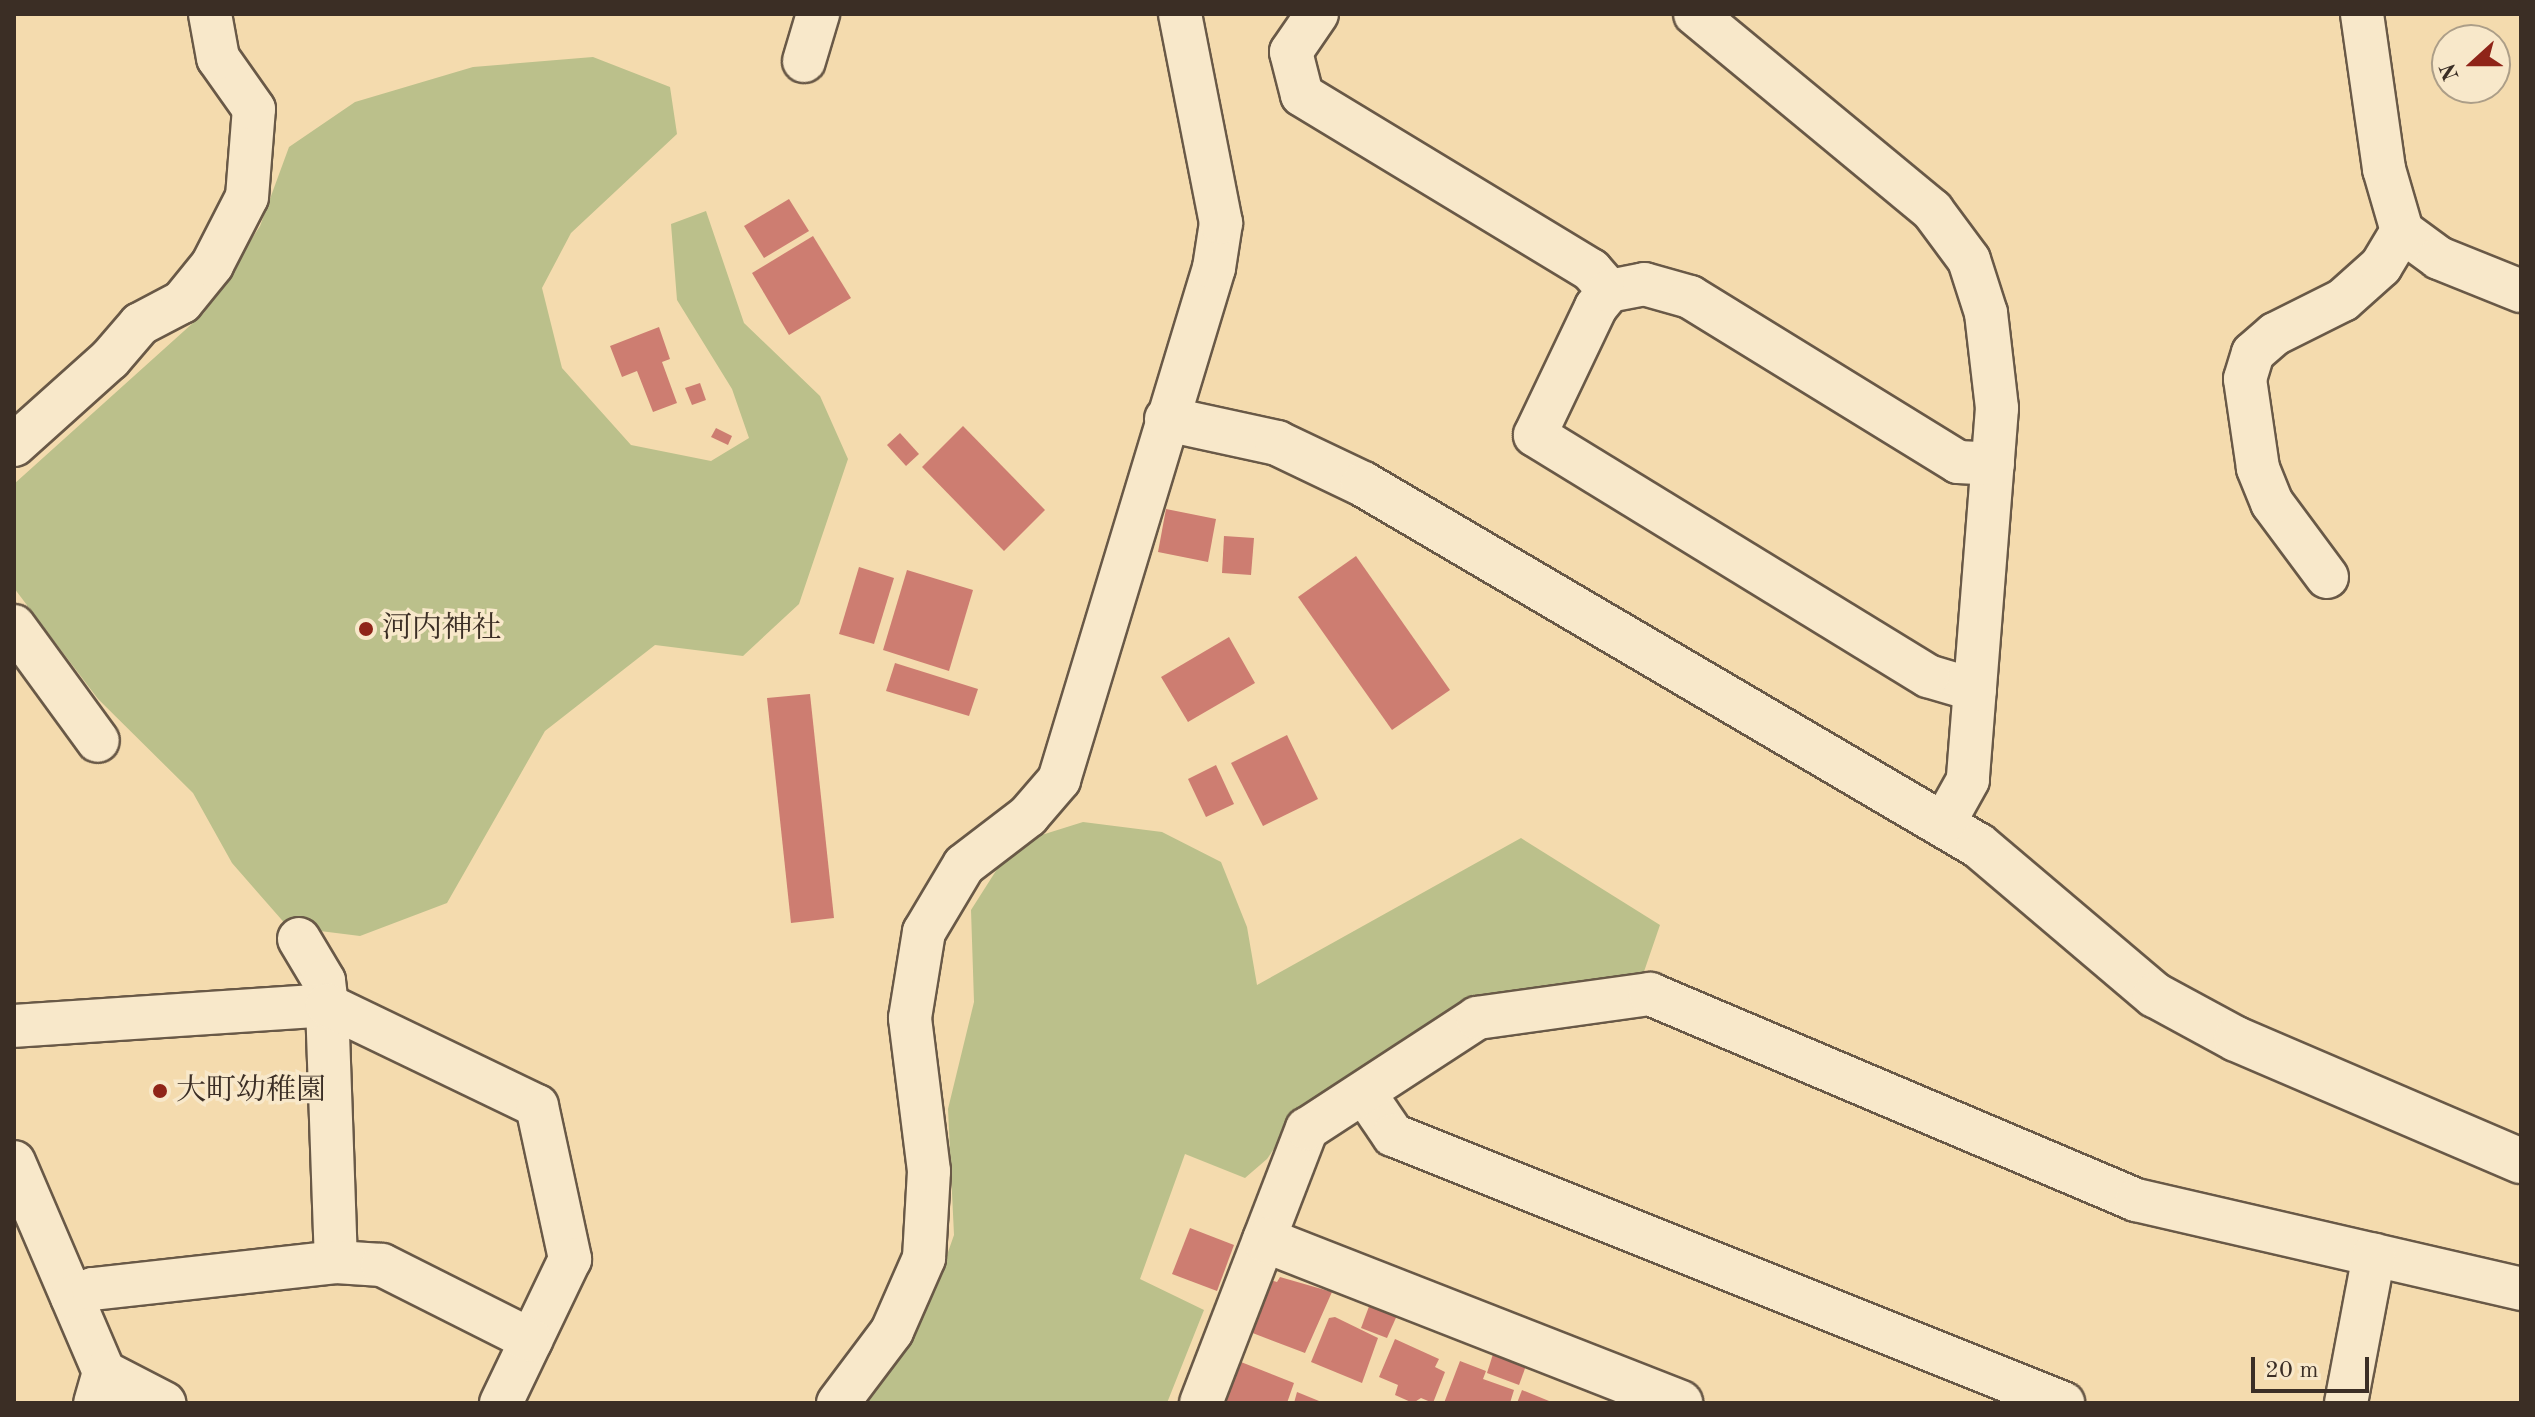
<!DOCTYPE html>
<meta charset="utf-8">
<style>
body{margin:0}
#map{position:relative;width:2535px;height:1417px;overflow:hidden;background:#f4dbae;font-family:"Old Standard TT","Noto Serif JP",serif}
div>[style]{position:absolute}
.green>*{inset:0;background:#bbc08b}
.building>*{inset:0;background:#cd7d71}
.roads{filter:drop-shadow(2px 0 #695947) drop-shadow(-2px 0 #695947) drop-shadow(0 2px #695947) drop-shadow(0 -2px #695947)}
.minor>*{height:42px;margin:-21px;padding:0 21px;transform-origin:21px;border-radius:21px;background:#f8e8ca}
.tertiary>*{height:44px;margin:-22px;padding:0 22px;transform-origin:22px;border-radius:22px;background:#f8e8ca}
.dots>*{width:22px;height:22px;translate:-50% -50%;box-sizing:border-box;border:4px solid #f8e8ca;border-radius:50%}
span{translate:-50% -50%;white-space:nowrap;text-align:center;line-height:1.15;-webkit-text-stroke:7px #f8e8ca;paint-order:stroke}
.poi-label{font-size:30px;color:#3b2e25}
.left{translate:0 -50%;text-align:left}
.frame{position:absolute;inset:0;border:16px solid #3b2e25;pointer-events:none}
.north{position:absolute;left:2431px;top:24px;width:80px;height:80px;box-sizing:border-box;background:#f8e8ca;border:2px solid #ac9e88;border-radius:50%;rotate:249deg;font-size:22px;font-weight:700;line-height:32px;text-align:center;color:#3b2e25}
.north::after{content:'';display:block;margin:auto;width:28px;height:36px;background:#8f2418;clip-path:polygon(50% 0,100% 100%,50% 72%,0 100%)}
.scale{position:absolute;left:2251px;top:1357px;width:118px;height:36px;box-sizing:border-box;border:4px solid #3b2e25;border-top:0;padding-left:10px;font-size:24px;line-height:28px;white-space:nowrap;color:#3b2e25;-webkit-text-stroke:6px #f8e8ca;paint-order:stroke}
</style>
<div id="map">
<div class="green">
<i style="clip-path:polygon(593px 57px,670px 87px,677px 134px,571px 233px,542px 288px,562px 368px,631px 445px,711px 461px,749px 438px,732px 389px,677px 300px,671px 224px,706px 211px,744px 323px,820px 396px,848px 459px,799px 604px,743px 656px,655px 645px,545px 731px,447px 903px,360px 936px,288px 927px,232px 863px,193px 793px,98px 699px,14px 588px,14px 484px,204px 313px,260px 226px,289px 147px,355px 102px,473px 67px)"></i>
<i style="clip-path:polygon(1083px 822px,1162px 832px,1221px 862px,1247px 927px,1257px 985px,1521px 838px,1660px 925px,1637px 992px,1479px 1012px,1295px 1118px,1267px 1159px,1245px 1178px,1185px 1154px,1140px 1279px,1204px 1310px,1167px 1403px,855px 1403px,933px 1295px,954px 1235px,948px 1109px,974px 1002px,971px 910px,1013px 844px)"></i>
</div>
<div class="building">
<i style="clip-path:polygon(789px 199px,809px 231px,764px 258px,744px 226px)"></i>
<i style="clip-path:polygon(813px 236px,851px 298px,789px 335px,752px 273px)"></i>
<i style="clip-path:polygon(659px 327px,670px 359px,662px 362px,677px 403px,653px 412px,637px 371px,622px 377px,610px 346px)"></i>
<i style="clip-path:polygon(700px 383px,706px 400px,692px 405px,685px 388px)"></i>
<i style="clip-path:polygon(963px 426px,1045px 510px,1004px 551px,922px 467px)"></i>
<i style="clip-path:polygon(716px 428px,732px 436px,728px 445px,711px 437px)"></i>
<i style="clip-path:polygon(900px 433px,919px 454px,906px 466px,887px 445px)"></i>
<i style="clip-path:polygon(1166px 509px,1216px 519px,1208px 562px,1158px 552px)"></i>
<i style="clip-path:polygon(1224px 536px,1254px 538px,1251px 575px,1222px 573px)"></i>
<i style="clip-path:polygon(1356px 556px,1450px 690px,1392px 730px,1298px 597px)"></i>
<i style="clip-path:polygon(859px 567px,894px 578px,874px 644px,839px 634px)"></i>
<i style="clip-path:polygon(907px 570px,973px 590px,949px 671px,883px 650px)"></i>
<i style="clip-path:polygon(1229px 637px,1255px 683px,1188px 722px,1161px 677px)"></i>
<i style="clip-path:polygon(895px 663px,978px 689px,969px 716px,886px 691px)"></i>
<i style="clip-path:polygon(810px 694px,834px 918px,791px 923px,767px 698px)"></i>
<i style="clip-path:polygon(1287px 735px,1318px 799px,1263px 826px,1231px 763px)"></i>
<i style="clip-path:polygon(1216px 765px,1234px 804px,1206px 817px,1188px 779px)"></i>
<i style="clip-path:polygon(1190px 1228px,1234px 1245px,1217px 1291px,1172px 1274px)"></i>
<i style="clip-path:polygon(1280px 1277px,1332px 1292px,1305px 1353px,1250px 1332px,1270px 1280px,1277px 1282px)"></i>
<i style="clip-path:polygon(1371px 1301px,1398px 1313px,1387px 1338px,1361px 1328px)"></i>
<i style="clip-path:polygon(1335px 1317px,1378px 1338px,1362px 1383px,1311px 1362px,1329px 1318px)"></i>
<i style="clip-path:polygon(1395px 1339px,1439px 1359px,1435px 1367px,1445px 1372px,1433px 1403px,1421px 1398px,1413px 1403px,1395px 1395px,1398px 1385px,1379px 1377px)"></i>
<i style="clip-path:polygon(1494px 1351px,1527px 1363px,1519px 1385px,1487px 1373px)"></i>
<i style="clip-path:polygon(1460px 1361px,1486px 1371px,1483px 1379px,1514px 1390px,1510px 1403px,1444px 1403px)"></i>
<i style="clip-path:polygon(1241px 1362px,1294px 1383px,1287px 1403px,1224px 1403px)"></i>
<i style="clip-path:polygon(1522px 1390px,1554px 1403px,1517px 1403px)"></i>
<i style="clip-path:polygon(1297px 1392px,1324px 1403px,1294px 1403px)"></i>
</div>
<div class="roads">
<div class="minor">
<i style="left:1317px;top:14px;width:46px;rotate:124.4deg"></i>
<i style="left:1291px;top:52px;width:44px;rotate:75.7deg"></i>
<i style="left:1302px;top:95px;width:338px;rotate:31.2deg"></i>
<i style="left:1591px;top:270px;width:28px;rotate:49deg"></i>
<i style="left:1695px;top:14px;width:308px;rotate:39.6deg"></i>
<i style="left:1932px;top:210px;width:62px;rotate:53.5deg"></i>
<i style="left:1969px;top:260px;width:56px;rotate:72.2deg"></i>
<i style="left:1986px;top:313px;width:96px;rotate:83.4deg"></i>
<i style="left:1997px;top:408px;width:373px;rotate:94.5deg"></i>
<i style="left:1968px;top:780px;width:51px;rotate:119.1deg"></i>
<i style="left:2362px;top:14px;width:157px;rotate:81.9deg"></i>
<i style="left:2384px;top:169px;width:65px;rotate:73.8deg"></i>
<i style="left:2402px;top:231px;width:46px;rotate:36.1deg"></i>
<i style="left:2439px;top:258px;width:88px;rotate:21.9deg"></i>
<i style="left:804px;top:61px;width:49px;rotate:-73.4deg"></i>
<i style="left:14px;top:445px;width:129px;rotate:-41.9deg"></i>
<i style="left:110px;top:359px;width:46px;rotate:-49.4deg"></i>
<i style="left:140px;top:324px;width:47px;rotate:-27.6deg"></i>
<i style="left:182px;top:302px;width:48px;rotate:-51deg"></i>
<i style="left:212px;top:265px;width:76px;rotate:-62.8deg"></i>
<i style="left:247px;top:197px;width:88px;rotate:-85.5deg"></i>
<i style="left:254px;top:109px;width:62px;rotate:-125.2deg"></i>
<i style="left:218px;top:58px;width:45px;rotate:-100.3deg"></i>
<i style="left:2327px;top:577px;width:92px;rotate:-126.6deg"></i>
<i style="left:2272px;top:503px;width:38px;rotate:-112deg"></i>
<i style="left:2258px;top:468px;width:90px;rotate:-98.3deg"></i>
<i style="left:2245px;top:379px;width:27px;rotate:-73deg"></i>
<i style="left:2253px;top:353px;width:29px;rotate:-41deg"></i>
<i style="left:2275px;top:334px;width:76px;rotate:-26.6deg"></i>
<i style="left:2343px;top:300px;width:51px;rotate:-41.8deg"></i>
<i style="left:2381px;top:266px;width:41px;rotate:-59deg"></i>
<i style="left:14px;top:626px;width:142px;rotate:53.9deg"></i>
<i style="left:1975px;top:690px;width:49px;rotate:-163.4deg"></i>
<i style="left:1928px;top:676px;width:461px;rotate:-148.5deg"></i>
<i style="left:1535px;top:435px;width:142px;rotate:-64.5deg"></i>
<i style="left:1596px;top:307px;width:21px;rotate:-51deg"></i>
<i style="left:1609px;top:291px;width:36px;rotate:-11deg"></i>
<i style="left:1644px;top:284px;width:48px;rotate:15.8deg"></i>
<i style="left:1690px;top:297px;width:315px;rotate:31.6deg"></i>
<i style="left:1958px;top:462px;width:35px;rotate:3deg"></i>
<i style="left:299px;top:939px;width:49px;rotate:59.2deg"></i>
<i style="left:324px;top:981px;width:24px;rotate:83deg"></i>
<i style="left:327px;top:1005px;width:257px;rotate:88deg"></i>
<i style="left:14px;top:1026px;width:314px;rotate:-3.8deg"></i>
<i style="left:327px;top:1005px;width:233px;rotate:25.7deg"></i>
<i style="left:537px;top:1106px;width:157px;rotate:77.8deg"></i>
<i style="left:570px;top:1259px;width:160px;rotate:115.6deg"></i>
<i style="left:1365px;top:1094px;width:50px;rotate:55.7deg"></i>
<i style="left:1393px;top:1135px;width:722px;rotate:21.8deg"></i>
<i style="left:14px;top:1162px;width:228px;rotate:66.8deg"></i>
<i style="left:104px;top:1372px;width:32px;rotate:106deg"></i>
<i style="left:72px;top:1297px;width:22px;rotate:-21deg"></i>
<i style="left:93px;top:1289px;width:244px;rotate:-6.3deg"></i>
<i style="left:336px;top:1262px;width:46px;rotate:3.7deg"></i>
<i style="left:382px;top:1265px;width:167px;rotate:26.7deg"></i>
<i style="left:104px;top:1372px;width:68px;rotate:27.3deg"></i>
<i style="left:838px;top:1403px;width:90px;rotate:-53.1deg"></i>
<i style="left:892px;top:1331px;width:80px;rotate:-66.3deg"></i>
<i style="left:924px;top:1258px;width:87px;rotate:-86.7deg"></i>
<i style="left:929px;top:1171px;width:154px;rotate:-97.1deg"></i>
<i style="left:910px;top:1018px;width:87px;rotate:-80.8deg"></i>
<i style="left:924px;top:932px;width:78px;rotate:-59.2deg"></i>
<i style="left:964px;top:865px;width:81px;rotate:-37.4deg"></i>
<i style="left:1028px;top:816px;width:48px;rotate:-49.3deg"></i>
<i style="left:1059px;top:780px;width:535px;rotate:-73.16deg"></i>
<i style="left:1214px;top:268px;width:46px;rotate:-81.2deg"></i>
<i style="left:1221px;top:223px;width:213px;rotate:-101.1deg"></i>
<i style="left:1201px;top:1403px;width:294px;rotate:-68.9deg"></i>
<i style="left:1307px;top:1129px;width:203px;rotate:-33.1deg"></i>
<i style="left:1477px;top:1018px;width:175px;rotate:-7.9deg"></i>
<i style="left:1650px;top:994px;width:528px;rotate:22.97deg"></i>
<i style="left:2136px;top:1200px;width:395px;rotate:13deg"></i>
<i style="left:2346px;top:1403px;width:151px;rotate:-79.3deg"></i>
</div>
<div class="tertiary">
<i style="left:1167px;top:419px;width:113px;rotate:12.3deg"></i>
<i style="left:1277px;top:443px;width:95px;rotate:25.5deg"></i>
<i style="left:1363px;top:484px;width:714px;rotate:30.44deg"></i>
<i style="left:1979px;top:846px;width:231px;rotate:40.3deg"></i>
<i style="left:2155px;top:995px;width:92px;rotate:28.5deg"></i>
<i style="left:2236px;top:1039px;width:310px;rotate:23.2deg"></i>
<i style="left:1265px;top:1240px;width:446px;rotate:21.4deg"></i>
</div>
</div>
<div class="dots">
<i style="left:366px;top:629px;background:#8f2418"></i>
<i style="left:160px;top:1091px;background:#8f2418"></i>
</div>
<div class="poi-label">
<span class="left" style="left:382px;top:629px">河内神社</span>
<span class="left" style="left:176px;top:1091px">大町幼稚園</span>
</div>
<div class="frame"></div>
<div class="north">N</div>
<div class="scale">20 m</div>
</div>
